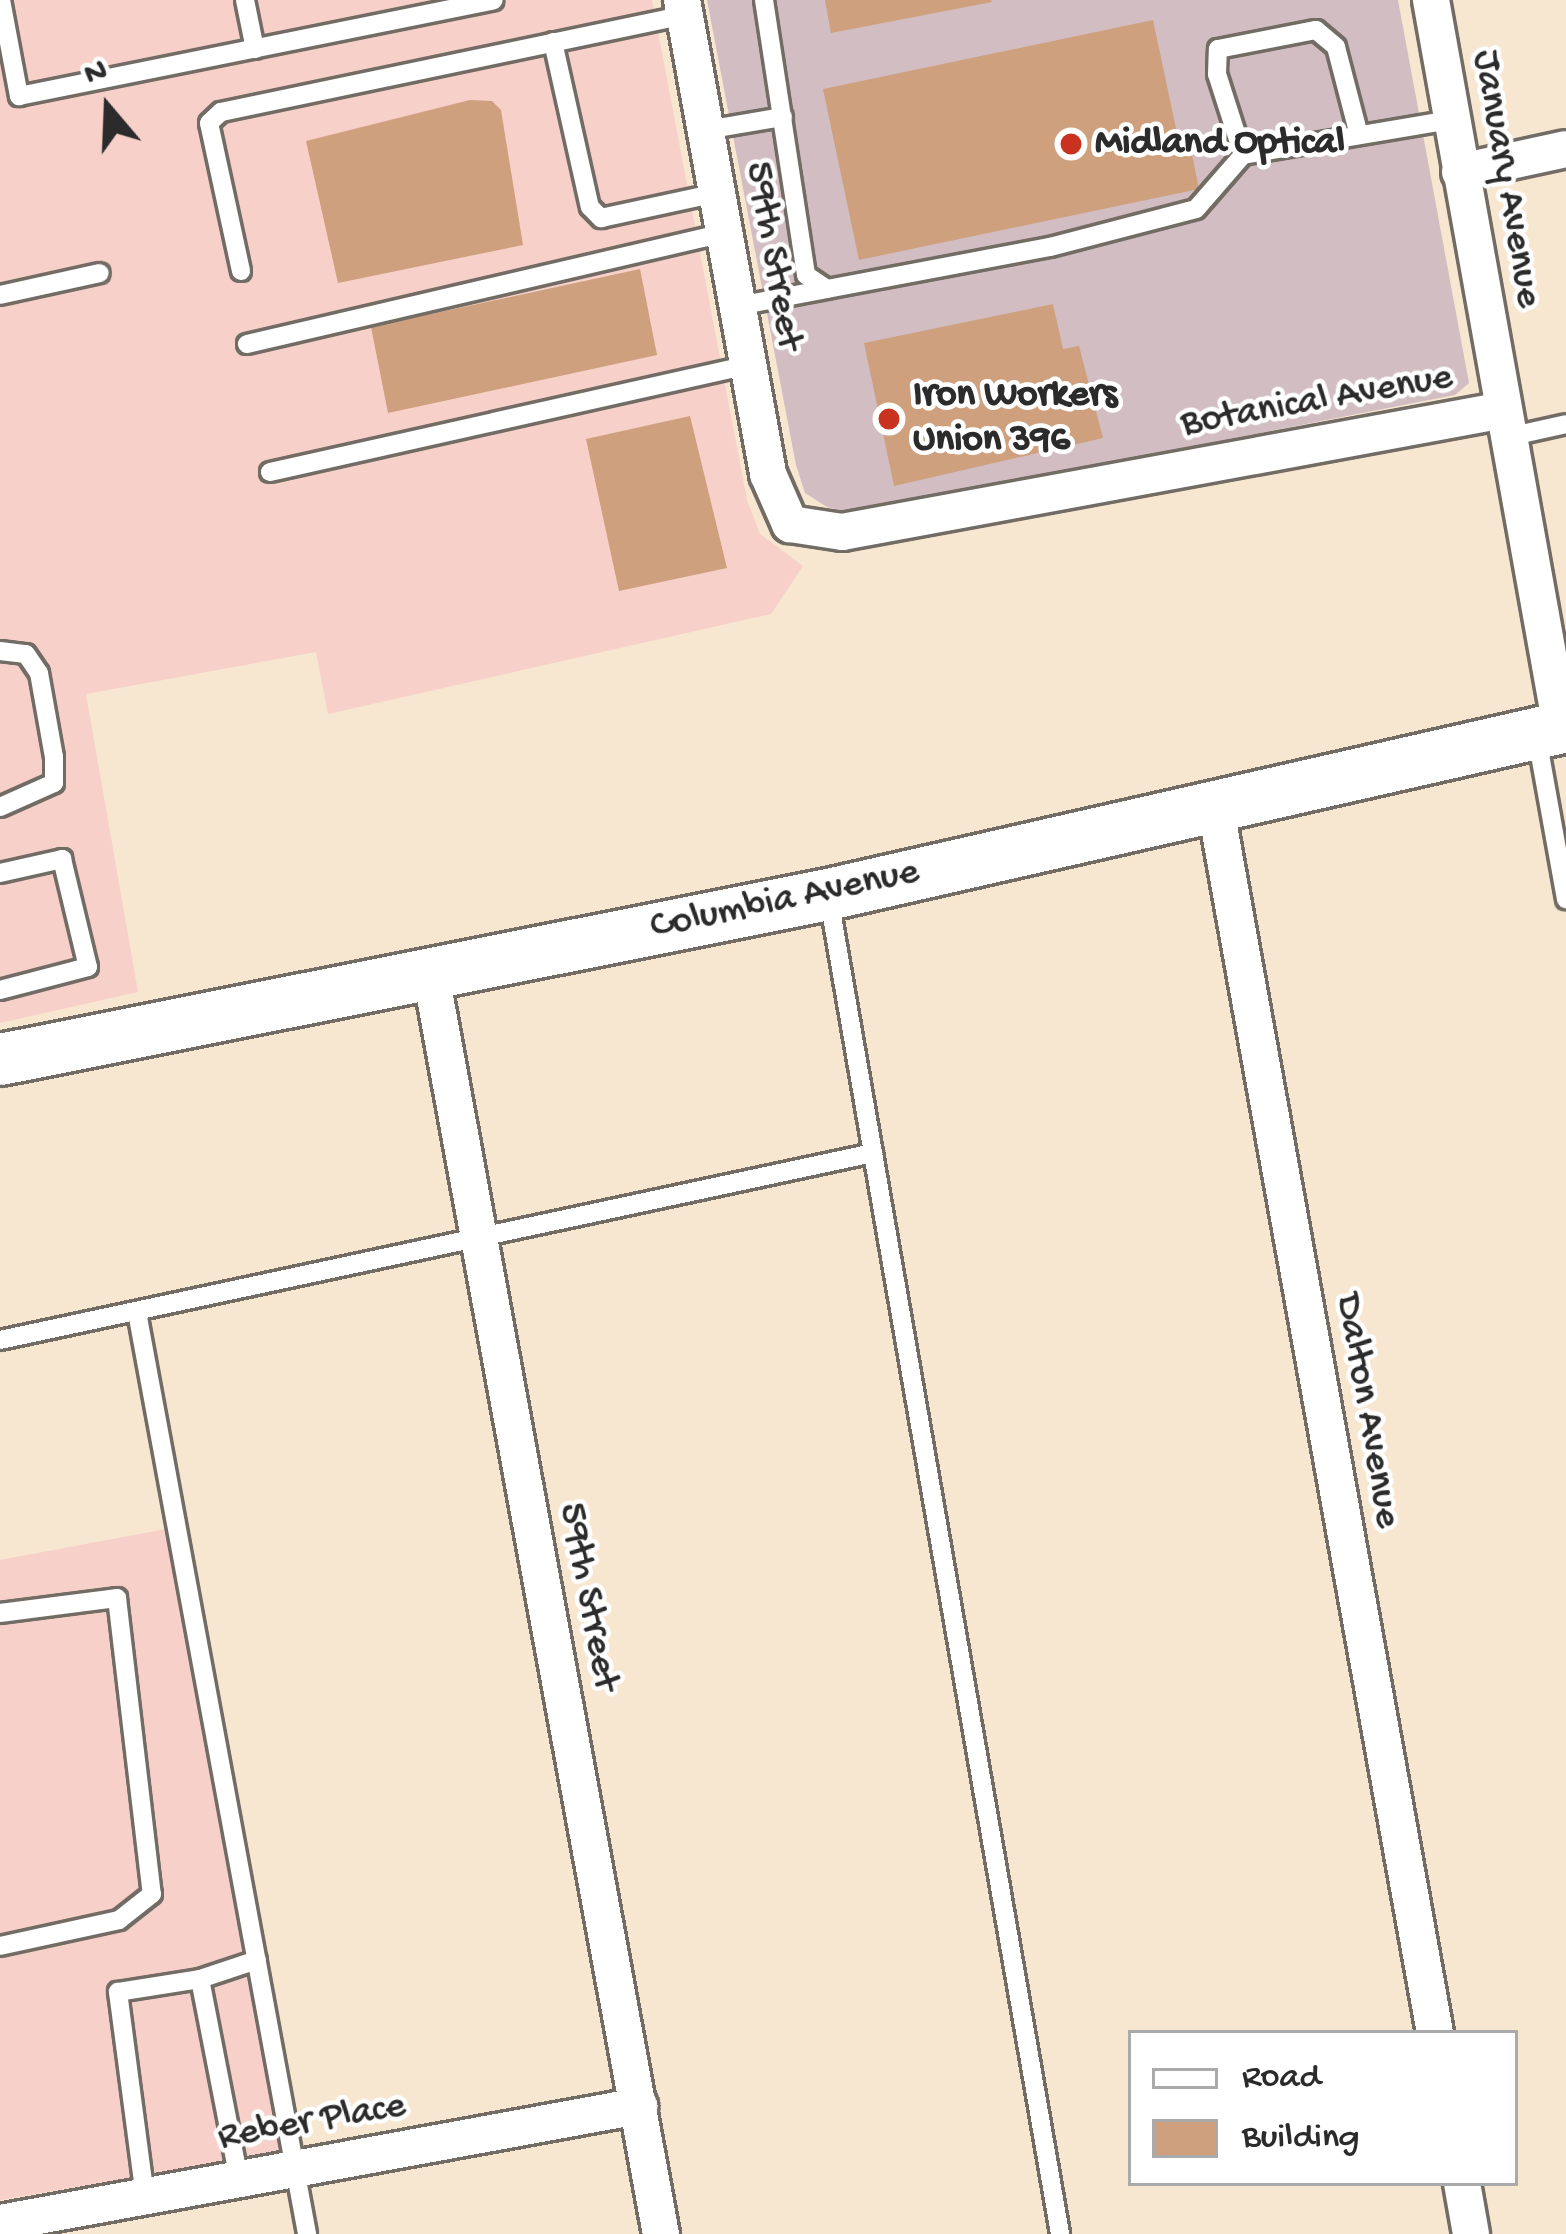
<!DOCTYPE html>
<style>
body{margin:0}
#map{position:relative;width:1566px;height:2234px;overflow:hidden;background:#f7e6d0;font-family:"Gochi Hand",sans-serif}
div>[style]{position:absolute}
.built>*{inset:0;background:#f7d0ca}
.industrial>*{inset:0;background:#d2bec2}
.building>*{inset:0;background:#cea07e}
.roads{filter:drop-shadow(3px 0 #726c65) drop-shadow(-3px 0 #726c65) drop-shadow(0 3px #726c65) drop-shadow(0 -3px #726c65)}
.lane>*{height:18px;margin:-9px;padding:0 9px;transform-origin:9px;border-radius:9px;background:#fff}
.street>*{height:36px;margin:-18px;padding:0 18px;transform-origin:18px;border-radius:18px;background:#fff}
.secondary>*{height:51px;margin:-25.5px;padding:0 25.5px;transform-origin:25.5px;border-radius:25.5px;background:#fff}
.dots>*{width:33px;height:33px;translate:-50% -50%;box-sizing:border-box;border:6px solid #fff;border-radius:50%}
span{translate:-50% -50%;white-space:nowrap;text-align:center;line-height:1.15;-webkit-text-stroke:9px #fff;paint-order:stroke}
.poi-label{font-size:39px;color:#2b2b2b;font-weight:700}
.left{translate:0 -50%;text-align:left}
.street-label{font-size:39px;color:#2b2b2b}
.legend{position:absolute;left:1128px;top:2030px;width:390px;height:156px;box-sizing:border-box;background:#fff;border:3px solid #aaa;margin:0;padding:15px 21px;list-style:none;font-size:36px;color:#2b2b2b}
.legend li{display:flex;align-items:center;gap:24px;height:60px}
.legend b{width:60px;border:3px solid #aaa}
.north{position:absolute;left:48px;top:48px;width:120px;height:120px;-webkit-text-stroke:9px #fff;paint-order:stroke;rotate:341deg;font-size:33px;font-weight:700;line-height:48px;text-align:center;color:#2b2b2b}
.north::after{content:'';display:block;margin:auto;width:42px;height:54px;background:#2b2b2b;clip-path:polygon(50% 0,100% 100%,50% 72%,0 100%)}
</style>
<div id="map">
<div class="built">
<i style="clip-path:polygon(0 0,652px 0,747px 500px,760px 534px,803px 566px,771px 614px,328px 714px,316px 652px,86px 694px,138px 992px,0 1023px)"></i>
<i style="clip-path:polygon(166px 1529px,281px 2152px,0 2200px,0 1560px)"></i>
</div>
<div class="industrial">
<i style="clip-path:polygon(707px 0,1398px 0,1469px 383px,1455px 395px,850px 513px,827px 507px,805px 493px,796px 465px)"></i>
</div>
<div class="building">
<i style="clip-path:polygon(825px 0,991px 0,992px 2px,831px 33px)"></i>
<i style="clip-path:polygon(1153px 20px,1177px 133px,1187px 130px,1199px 189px,859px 260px,823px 89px)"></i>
<i style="clip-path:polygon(470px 100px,492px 101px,501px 110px,523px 245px,338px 283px,306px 141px)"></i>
<i style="clip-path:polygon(640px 269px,657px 355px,388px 413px,371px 327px)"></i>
<i style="clip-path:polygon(1053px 304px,1063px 349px,1079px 346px,1103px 438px,894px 486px,864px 343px)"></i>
<i style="clip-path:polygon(690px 416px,727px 568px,619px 591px,586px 439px)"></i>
</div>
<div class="roads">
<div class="lane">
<i style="left:1px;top:0;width:98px;rotate:79.4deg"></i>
<i style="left:19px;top:96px;width:484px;rotate:-11.4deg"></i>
<i style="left:245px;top:0;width:50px;rotate:78.5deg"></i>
<i style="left:764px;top:0;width:278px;rotate:81.3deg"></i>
<i style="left:806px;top:275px;width:25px;rotate:34deg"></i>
<i style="left:827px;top:289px;width:227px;rotate:-10.7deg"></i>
<i style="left:1050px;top:247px;width:151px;rotate:-14.6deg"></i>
<i style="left:1196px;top:209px;width:72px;rotate:-49deg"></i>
<i style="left:1243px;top:155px;width:211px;rotate:-9.6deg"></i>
<i style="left:553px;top:42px;width:169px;rotate:77.4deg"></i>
<i style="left:590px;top:207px;width:16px;rotate:45deg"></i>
<i style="left:601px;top:218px;width:119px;rotate:-12.2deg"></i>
<i style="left:706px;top:130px;width:78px;rotate:-9.6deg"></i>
<i style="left:1243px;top:155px;width:85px;rotate:-107.8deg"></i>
<i style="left:1217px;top:74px;width:25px;rotate:-88deg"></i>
<i style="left:1218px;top:49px;width:100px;rotate:-11deg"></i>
<i style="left:1316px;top:30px;width:26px;rotate:40deg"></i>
<i style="left:1336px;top:47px;width:91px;rotate:75.4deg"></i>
<i style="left:241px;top:271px;width:151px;rotate:-102.2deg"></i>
<i style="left:209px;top:123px;width:16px;rotate:-43deg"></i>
<i style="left:221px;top:112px;width:474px;rotate:-11.8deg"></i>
<i style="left:0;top:295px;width:102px;rotate:-12.4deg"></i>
<i style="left:738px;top:306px;width:91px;rotate:-10.8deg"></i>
<i style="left:247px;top:344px;width:491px;rotate:-13.1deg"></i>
<i style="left:1508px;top:437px;width:59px;rotate:-12.6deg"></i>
<i style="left:270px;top:472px;width:491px;rotate:-12.6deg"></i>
<i style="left:0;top:651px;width:26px;rotate:7deg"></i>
<i style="left:26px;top:654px;width:23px;rotate:56deg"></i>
<i style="left:39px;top:673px;width:85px;rotate:79.9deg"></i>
<i style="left:54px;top:757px;width:26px;rotate:90deg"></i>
<i style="left:54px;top:783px;width:59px;rotate:156deg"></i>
<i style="left:1537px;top:738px;width:164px;rotate:79.8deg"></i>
<i style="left:0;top:873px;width:64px;rotate:-12.7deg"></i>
<i style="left:62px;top:859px;width:111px;rotate:76.5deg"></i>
<i style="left:88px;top:967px;width:91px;rotate:165.4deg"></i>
<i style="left:829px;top:899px;width:1355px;rotate:80.18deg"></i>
<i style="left:137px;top:1312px;width:938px;rotate:79.55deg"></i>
<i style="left:0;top:1340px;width:893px;rotate:-12.09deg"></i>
<i style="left:0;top:1613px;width:118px;rotate:-7.3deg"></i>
<i style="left:117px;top:1598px;width:298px;rotate:83.3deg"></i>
<i style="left:152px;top:1894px;width:42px;rotate:141.8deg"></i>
<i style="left:119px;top:1920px;width:122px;rotate:167.7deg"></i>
<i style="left:200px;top:1979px;width:60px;rotate:-18.4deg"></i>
<i style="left:145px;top:2197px;width:207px;rotate:-97.5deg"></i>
<i style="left:118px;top:1992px;width:83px;rotate:-9deg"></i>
<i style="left:200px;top:1979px;width:204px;rotate:79deg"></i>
</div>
<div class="street">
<i style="left:682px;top:0;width:482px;rotate:79.7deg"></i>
<i style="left:768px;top:474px;width:55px;rotate:66.3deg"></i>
<i style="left:790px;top:524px;width:53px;rotate:8.7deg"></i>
<i style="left:842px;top:532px;width:673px;rotate:-10.44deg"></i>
<i style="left:1431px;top:0;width:739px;rotate:79.86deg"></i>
<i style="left:1460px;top:172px;width:108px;rotate:-12.2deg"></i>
<i style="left:1215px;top:804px;width:1249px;rotate:79.85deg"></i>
<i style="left:431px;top:975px;width:1280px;rotate:79.65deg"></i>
<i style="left:1462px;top:2183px;width:52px;rotate:80deg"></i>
<i style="left:0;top:2223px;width:650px;rotate:-10.38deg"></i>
</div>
<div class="secondary">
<i style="left:0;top:1059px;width:844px;rotate:-11.27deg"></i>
<i style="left:828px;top:894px;width:757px;rotate:-12.82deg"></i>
</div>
</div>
<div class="dots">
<i style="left:1071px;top:144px;background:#c8321e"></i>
<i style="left:889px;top:419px;background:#c8321e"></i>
</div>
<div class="poi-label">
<span class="left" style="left:1095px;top:144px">Midland Optical</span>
<span class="left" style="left:913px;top:419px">Iron Workers<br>Union 396</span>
</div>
<div class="street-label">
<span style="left:1505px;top:179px;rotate:80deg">January Avenue</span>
<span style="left:772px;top:256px;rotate:80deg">59th Street</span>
<span style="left:1317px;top:402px;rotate:-10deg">Botanical Avenue</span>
<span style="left:785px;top:901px;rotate:-12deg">Columbia Avenue</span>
<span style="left:1366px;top:1411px;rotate:80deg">Dalton Avenue</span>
<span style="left:587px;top:1597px;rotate:79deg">59th Street</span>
<span style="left:312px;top:2123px;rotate:-10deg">Reber Place</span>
</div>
<ul class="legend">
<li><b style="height:15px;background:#fff"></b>Road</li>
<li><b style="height:33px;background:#cea07e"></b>Building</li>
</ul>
<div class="north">N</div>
</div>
